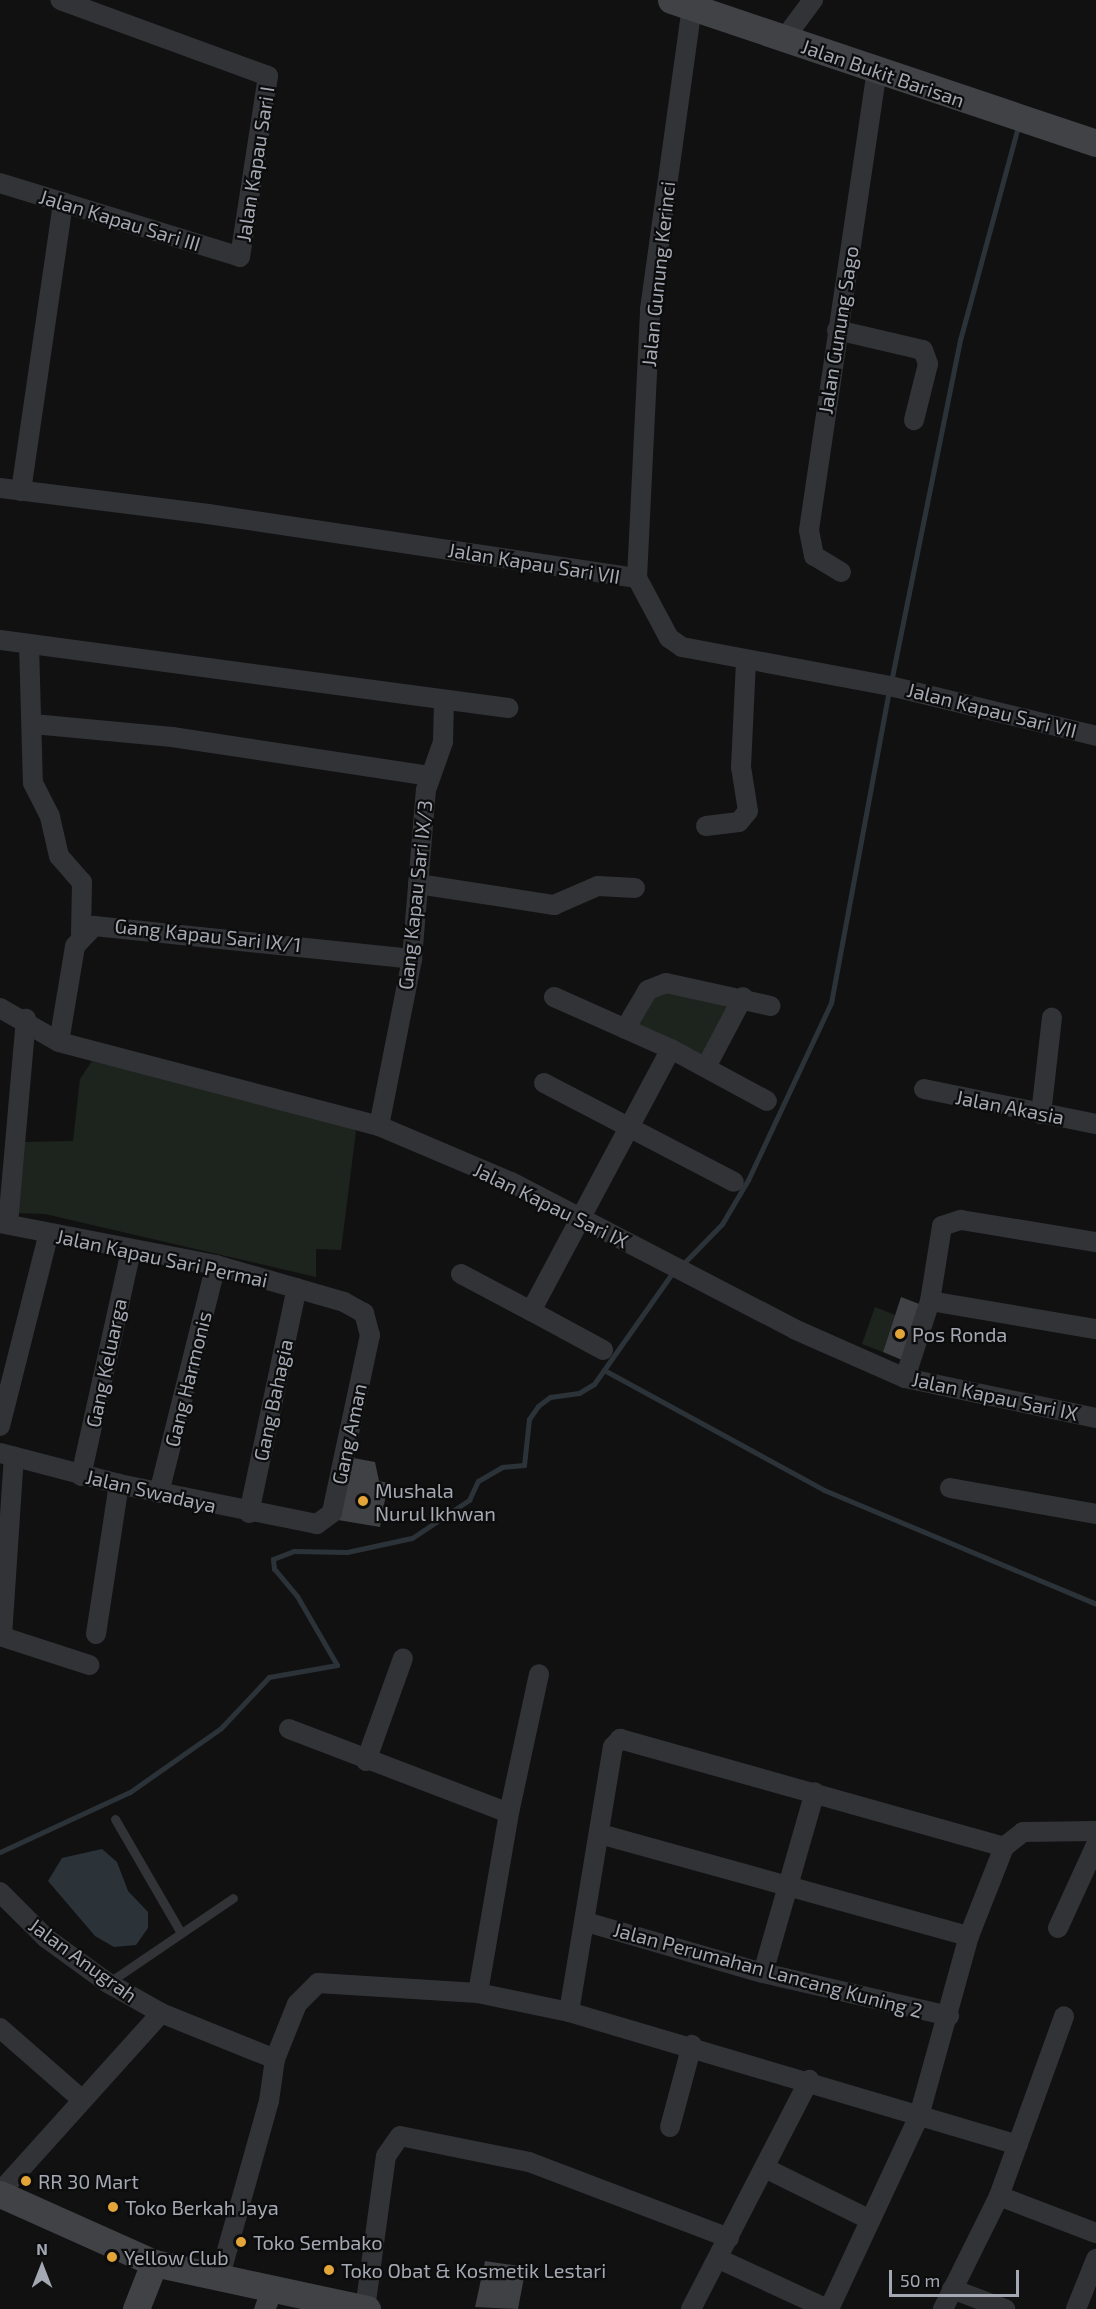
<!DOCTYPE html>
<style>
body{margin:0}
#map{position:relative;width:1096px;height:2309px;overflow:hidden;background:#111112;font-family:"Exo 2",sans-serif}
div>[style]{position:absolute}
.green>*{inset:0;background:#1d241e}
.water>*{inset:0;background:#2b3339}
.stream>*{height:5px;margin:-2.5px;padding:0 2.5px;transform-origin:2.5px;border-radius:2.5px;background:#2b3339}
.building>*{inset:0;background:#404145}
.lane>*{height:9px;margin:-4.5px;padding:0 4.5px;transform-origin:4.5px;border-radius:4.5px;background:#323337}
.street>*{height:20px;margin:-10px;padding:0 10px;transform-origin:10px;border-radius:10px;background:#323337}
.secondary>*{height:27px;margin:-13.5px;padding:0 13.5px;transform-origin:13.5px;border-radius:13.5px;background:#404246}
.dots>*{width:16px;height:16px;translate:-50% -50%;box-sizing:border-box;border:3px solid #0c0c0d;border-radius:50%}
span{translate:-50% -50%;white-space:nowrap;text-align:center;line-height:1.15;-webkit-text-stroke:4.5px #0c0c0d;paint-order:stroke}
.street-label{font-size:20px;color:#a3a8b2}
.poi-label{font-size:20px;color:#a3a8b2}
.left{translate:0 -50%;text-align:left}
.north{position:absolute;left:12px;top:2237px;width:60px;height:60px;-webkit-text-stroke:4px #0c0c0d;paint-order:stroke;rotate:0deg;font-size:16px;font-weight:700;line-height:24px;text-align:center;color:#a3a8b2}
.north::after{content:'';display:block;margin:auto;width:21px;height:27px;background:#a3a8b2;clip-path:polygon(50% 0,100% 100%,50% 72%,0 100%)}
.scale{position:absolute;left:889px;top:2270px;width:130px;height:27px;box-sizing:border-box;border:3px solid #a3a8b2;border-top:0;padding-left:8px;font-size:18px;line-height:21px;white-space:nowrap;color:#a3a8b2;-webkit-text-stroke:4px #0c0c0d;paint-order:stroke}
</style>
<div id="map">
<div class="green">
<i style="clip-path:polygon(657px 989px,733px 1002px,706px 1058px,630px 1029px)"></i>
<i style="clip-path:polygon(92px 1061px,337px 1121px,356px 1131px,341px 1250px,316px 1249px,316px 1277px,45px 1214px,13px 1213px,21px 1142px,73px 1141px,80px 1079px)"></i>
<i style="clip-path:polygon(875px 1307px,895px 1315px,883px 1352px,862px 1344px)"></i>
</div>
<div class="water">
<i style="clip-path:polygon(102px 1849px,117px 1862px,128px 1891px,148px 1912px,148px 1928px,136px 1945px,114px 1947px,95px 1936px,48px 1881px,62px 1858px)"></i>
</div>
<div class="stream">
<i style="left:891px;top:682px;width:349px;rotate:-78.6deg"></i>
<i style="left:960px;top:340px;width:218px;rotate:-74.8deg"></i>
<i style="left:681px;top:1266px;width:59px;rotate:-45.7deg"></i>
<i style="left:722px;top:1224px;width:51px;rotate:-59.4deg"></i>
<i style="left:748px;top:1180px;width:195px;rotate:-64.9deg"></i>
<i style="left:831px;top:1003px;width:317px;rotate:-79.5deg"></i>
<i style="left:604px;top:1370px;width:251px;rotate:28.6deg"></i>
<i style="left:824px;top:1490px;width:295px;rotate:22.7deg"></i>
<i style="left:0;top:1852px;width:143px;rotate:-24.8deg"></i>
<i style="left:130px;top:1792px;width:111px;rotate:-35.1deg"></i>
<i style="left:221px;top:1728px;width:70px;rotate:-46.7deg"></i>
<i style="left:269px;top:1677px;width:69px;rotate:-10deg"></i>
<i style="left:337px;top:1665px;width:80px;rotate:-120.1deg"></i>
<i style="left:297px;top:1596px;width:35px;rotate:-130deg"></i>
<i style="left:274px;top:1569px;width:10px;rotate:-96deg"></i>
<i style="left:273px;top:1559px;width:22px;rotate:-21deg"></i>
<i style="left:294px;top:1551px;width:53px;rotate:1.1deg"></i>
<i style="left:347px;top:1552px;width:66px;rotate:-12.2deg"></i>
<i style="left:412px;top:1538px;width:69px;rotate:-33.7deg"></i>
<i style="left:469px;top:1500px;width:21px;rotate:-65deg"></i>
<i style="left:478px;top:1481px;width:28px;rotate:-30deg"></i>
<i style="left:502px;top:1467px;width:22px;rotate:-5deg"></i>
<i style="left:524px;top:1465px;width:46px;rotate:-83.8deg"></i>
<i style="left:529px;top:1419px;width:16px;rotate:-55deg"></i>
<i style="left:538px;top:1406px;width:15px;rotate:-37deg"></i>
<i style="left:550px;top:1397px;width:29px;rotate:-8deg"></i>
<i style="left:579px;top:1393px;width:17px;rotate:-31deg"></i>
<i style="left:594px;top:1384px;width:137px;rotate:-54.8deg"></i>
</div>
<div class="building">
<i style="clip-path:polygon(901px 1297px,922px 1305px,902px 1360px,883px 1352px)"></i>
<i style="clip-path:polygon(348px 1457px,375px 1462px,379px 1481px,388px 1483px,380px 1527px,338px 1520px)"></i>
<i style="clip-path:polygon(485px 2261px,526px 2267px,518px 2309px,475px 2307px)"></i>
<i style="clip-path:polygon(258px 2297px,279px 2302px,276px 2309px,254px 2309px)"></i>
</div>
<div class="lane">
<i style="left:115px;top:1819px;width:132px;rotate:59.9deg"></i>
<i style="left:108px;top:1983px;width:151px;rotate:-34.2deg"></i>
</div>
<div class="street">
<i style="left:784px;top:39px;width:49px;rotate:-53.4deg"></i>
<i style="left:0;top:183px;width:251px;rotate:17.1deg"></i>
<i style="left:240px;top:257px;width:183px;rotate:-81.2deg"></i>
<i style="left:268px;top:76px;width:221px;rotate:-159.9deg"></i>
<i style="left:837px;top:330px;width:88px;rotate:13.1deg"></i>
<i style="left:923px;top:350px;width:15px;rotate:70deg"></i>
<i style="left:928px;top:364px;width:58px;rotate:104deg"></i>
<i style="left:0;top:488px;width:210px;rotate:7.1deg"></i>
<i style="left:208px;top:514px;width:434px;rotate:8.5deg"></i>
<i style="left:21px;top:491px;width:292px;rotate:-81.7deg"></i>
<i style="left:841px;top:572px;width:31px;rotate:-149deg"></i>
<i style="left:814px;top:556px;width:26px;rotate:-101deg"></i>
<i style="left:809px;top:530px;width:463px;rotate:-81.6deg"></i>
<i style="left:637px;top:578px;width:269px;rotate:-87.2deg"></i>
<i style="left:650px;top:309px;width:305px;rotate:-82.1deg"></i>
<i style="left:637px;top:578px;width:68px;rotate:61.9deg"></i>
<i style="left:669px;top:638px;width:16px;rotate:35deg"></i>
<i style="left:682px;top:647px;width:212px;rotate:10.6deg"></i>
<i style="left:890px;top:686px;width:212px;rotate:13.6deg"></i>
<i style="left:0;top:640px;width:513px;rotate:7.62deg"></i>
<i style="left:29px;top:644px;width:139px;rotate:88.4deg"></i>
<i style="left:33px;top:783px;width:38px;rotate:63deg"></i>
<i style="left:50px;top:817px;width:40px;rotate:77deg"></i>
<i style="left:59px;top:856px;width:35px;rotate:49deg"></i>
<i style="left:82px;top:882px;width:52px;rotate:91.1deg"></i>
<i style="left:33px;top:724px;width:140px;rotate:5.3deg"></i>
<i style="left:172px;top:737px;width:260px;rotate:8.6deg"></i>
<i style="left:706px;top:826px;width:33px;rotate:-7deg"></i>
<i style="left:739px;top:822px;width:14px;rotate:-51deg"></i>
<i style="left:748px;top:811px;width:45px;rotate:-99deg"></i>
<i style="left:741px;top:767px;width:107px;rotate:-87.3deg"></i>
<i style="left:418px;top:884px;width:138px;rotate:8.8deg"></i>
<i style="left:554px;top:905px;width:48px;rotate:-23.4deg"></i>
<i style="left:598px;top:886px;width:37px;rotate:3deg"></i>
<i style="left:554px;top:997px;width:128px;rotate:24deg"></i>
<i style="left:671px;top:1049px;width:109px;rotate:28.4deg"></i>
<i style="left:0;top:1008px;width:68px;rotate:30deg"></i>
<i style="left:59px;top:1042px;width:331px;rotate:14.7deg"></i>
<i style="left:379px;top:1126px;width:143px;rotate:23deg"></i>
<i style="left:511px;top:1182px;width:319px;rotate:27.4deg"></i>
<i style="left:794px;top:1329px;width:121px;rotate:23.8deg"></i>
<i style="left:905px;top:1378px;width:195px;rotate:11.8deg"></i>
<i style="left:625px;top:1029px;width:45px;rotate:-59.5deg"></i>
<i style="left:648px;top:990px;width:19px;rotate:-21deg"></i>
<i style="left:666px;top:983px;width:107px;rotate:12.4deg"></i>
<i style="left:59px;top:1042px;width:97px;rotate:-80.5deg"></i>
<i style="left:75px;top:946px;width:28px;rotate:-46deg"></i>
<i style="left:94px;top:926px;width:320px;rotate:5.9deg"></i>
<i style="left:706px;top:1067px;width:79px;rotate:-62.1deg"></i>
<i style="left:544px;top:1083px;width:214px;rotate:27.5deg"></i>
<i style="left:924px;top:1089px;width:176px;rotate:11.5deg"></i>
<i style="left:1041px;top:1114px;width:97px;rotate:-83.5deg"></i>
<i style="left:379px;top:1126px;width:170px;rotate:-78.8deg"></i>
<i style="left:412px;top:959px;width:170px;rotate:-85.3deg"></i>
<i style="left:426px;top:790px;width:51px;rotate:-70.5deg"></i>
<i style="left:443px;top:742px;width:42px;rotate:-88.6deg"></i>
<i style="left:0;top:1223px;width:220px;rotate:11deg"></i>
<i style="left:216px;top:1265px;width:133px;rotate:16.1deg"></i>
<i style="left:344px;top:1302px;width:23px;rotate:29deg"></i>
<i style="left:364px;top:1313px;width:23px;rotate:75deg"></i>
<i style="left:370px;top:1335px;width:182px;rotate:102.1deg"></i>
<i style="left:332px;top:1513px;width:19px;rotate:144deg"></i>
<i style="left:317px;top:1524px;width:202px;rotate:-168.6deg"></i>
<i style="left:119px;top:1484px;width:123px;rotate:-165.4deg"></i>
<i style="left:8px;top:1224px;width:206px;rotate:-85deg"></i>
<i style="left:461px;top:1274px;width:79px;rotate:27.9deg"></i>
<i style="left:531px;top:1311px;width:297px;rotate:-61.9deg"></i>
<i style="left:930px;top:1301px;width:168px;rotate:9.6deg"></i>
<i style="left:531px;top:1311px;width:82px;rotate:28.4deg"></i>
<i style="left:905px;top:1378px;width:81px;rotate:-72deg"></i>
<i style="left:930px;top:1301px;width:76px;rotate:-80.9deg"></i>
<i style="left:942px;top:1226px;width:20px;rotate:-18deg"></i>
<i style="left:961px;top:1220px;width:137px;rotate:9.3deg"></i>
<i style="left:0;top:1426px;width:199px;rotate:-75.8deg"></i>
<i style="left:81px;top:1476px;width:231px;rotate:-77.5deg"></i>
<i style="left:950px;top:1488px;width:148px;rotate:10.1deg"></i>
<i style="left:159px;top:1493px;width:235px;rotate:-76deg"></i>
<i style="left:249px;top:1513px;width:230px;rotate:-78deg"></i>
<i style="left:96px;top:1634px;width:152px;rotate:-81.3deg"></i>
<i style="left:0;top:1636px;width:94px;rotate:18deg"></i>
<i style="left:2px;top:1636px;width:180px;rotate:-86.2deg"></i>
<i style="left:289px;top:1729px;width:235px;rotate:20.9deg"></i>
<i style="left:509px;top:1813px;width:183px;rotate:99.8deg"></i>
<i style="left:366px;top:1761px;width:109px;rotate:-70.2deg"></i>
<i style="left:509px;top:1813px;width:142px;rotate:-77.8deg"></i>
<i style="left:600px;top:1834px;width:383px;rotate:15.5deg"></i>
<i style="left:0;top:1892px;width:65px;rotate:45deg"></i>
<i style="left:46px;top:1938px;width:77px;rotate:36deg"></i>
<i style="left:108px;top:1983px;width:61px;rotate:29.5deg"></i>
<i style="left:161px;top:2013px;width:123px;rotate:22deg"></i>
<i style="left:586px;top:1922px;width:184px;rotate:16.1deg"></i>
<i style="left:763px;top:1973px;width:191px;rotate:13deg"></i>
<i style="left:1058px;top:1928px;width:91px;rotate:-65.4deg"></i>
<i style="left:763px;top:1973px;width:188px;rotate:-74deg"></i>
<i style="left:569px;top:2012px;width:269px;rotate:-80.6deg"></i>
<i style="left:613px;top:1747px;width:11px;rotate:-49deg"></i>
<i style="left:620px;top:1739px;width:399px;rotate:15.7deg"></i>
<i style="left:0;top:2028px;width:106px;rotate:41.2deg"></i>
<i style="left:670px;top:2127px;width:85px;rotate:-75deg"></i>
<i style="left:765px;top:2168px;width:117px;rotate:26.3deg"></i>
<i style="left:0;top:2192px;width:241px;rotate:-48deg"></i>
<i style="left:999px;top:2196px;width:104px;rotate:20.9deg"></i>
<i style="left:719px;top:2259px;width:119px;rotate:24.8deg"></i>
<i style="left:219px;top:2279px;width:185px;rotate:-74.3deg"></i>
<i style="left:269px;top:2101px;width:42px;rotate:-81.9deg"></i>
<i style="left:275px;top:2059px;width:59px;rotate:-68.2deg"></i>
<i style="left:297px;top:2004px;width:30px;rotate:-45deg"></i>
<i style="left:318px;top:1983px;width:160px;rotate:3.6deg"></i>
<i style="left:478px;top:1993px;width:93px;rotate:11.8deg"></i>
<i style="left:569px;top:2012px;width:468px;rotate:16.5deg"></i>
<i style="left:952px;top:2289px;width:57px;rotate:20.7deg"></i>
<i style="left:365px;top:2309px;width:154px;rotate:-82.2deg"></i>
<i style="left:386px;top:2156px;width:24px;rotate:-55deg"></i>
<i style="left:400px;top:2136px;width:132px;rotate:11.4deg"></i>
<i style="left:529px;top:2162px;width:214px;rotate:20.8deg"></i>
<i style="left:691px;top:2309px;width:258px;rotate:-62.7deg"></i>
<i style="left:829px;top:2309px;width:213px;rotate:-65deg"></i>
<i style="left:919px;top:2116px;width:187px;rotate:-74.5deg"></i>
<i style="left:969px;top:1936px;width:96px;rotate:-68.5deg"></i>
<i style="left:1004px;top:1847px;width:24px;rotate:-38deg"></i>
<i style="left:1023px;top:1832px;width:73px;rotate:-0.8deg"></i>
<i style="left:943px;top:2309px;width:126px;rotate:-63.6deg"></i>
<i style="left:999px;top:2196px;width:191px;rotate:-70.1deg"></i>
<i style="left:1076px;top:2309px;width:54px;rotate:-68.2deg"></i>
</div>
<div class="secondary">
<i style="left:671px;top:0;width:448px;rotate:18.6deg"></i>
<i style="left:0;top:2194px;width:169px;rotate:24.1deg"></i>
<i style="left:154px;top:2263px;width:218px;rotate:12.2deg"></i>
<i style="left:136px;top:2309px;width:49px;rotate:-68.6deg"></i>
</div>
<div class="dots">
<i style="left:900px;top:1334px;background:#e3a537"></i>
<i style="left:363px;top:1501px;background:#e3a537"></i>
<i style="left:26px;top:2181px;background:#e3a537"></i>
<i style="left:113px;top:2207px;background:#e3a537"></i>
<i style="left:241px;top:2242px;background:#e3a537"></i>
<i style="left:112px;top:2257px;background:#e3a537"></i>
<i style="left:329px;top:2270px;background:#e3a537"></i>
</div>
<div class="street-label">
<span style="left:883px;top:73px;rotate:19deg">Jalan Bukit Barisan</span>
<span style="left:255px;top:164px;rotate:-81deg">Jalan Kapau Sari I</span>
<span style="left:120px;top:220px;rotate:17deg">Jalan Kapau Sari III</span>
<span style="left:658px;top:274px;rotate:-84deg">Jalan Gunung Kerinci</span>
<span style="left:838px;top:330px;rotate:-81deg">Jalan Gunung Sago</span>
<span style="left:534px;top:563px;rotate:9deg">Jalan Kapau Sari VII</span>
<span style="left:992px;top:710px;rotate:14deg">Jalan Kapau Sari VII</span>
<span style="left:415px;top:895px;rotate:-84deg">Gang Kapau Sari IX/3</span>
<span style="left:208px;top:935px;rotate:6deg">Gang Kapau Sari IX/1</span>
<span style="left:1010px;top:1107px;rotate:11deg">Jalan Akasia</span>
<span style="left:551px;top:1205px;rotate:26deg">Jalan Kapau Sari IX</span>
<span style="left:162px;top:1258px;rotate:12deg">Jalan Kapau Sari Permai</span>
<span style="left:106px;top:1363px;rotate:-78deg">Gang Keluarga</span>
<span style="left:188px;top:1379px;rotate:-76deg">Gang Harmonis</span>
<span style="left:995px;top:1396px;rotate:12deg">Jalan Kapau Sari IX</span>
<span style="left:273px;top:1400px;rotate:-78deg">Gang Bahagia</span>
<span style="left:349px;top:1434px;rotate:-78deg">Gang Aman</span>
<span style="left:151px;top:1491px;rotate:13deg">Jalan Swadaya</span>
<span style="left:83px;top:1960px;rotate:36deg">Jalan Anugrah</span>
<span style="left:768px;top:1970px;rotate:15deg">Jalan Perumahan Lancang Kuning 2</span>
</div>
<div class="poi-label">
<span class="left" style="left:912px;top:1334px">Pos Ronda</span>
<span class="left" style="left:375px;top:1502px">Mushala<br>Nurul Ikhwan</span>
<span class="left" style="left:38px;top:2181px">RR 30 Mart</span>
<span class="left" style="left:125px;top:2207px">Toko Berkah Jaya</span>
<span class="left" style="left:253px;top:2242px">Toko Sembako</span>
<span class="left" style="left:124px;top:2257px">Yellow Club</span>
<span class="left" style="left:341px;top:2270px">Toko Obat &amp; Kosmetik Lestari</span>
</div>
<div class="north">N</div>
<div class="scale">50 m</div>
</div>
